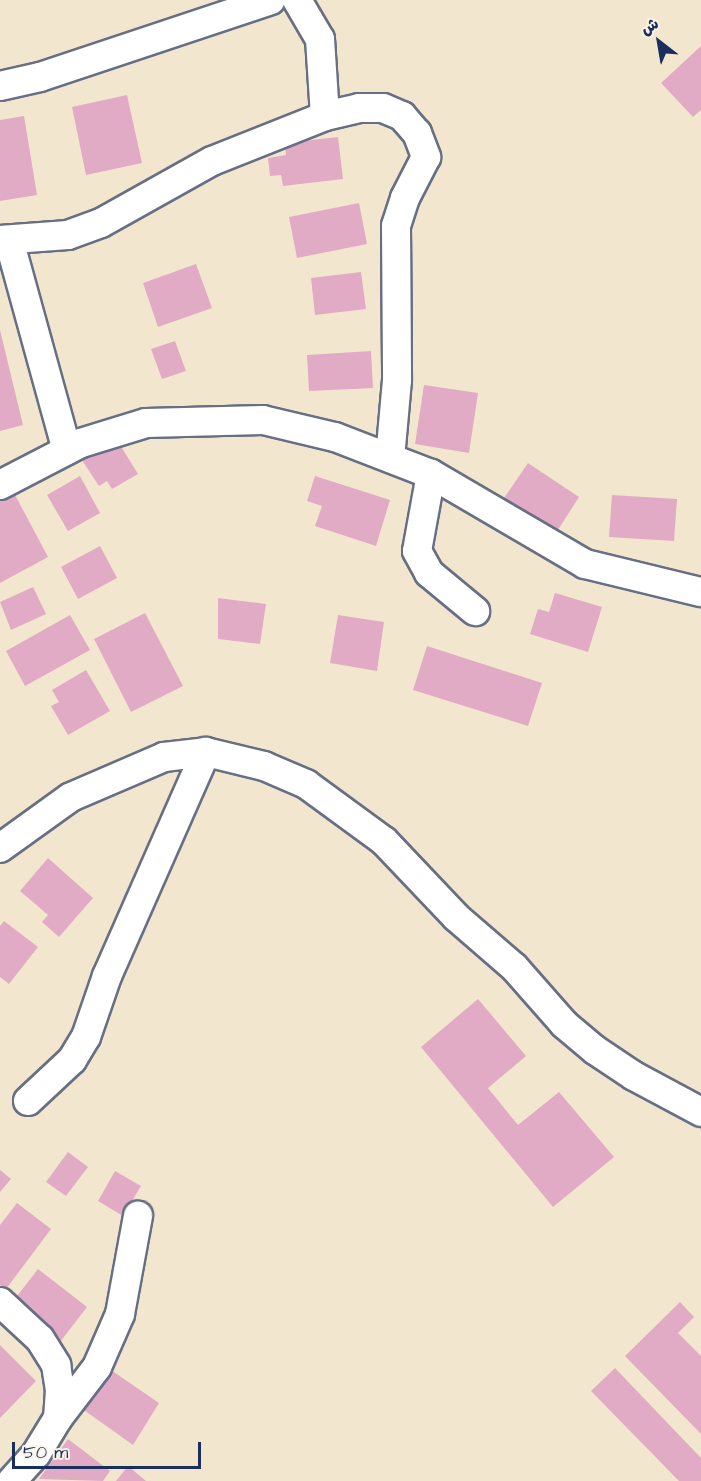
<!DOCTYPE html>
<meta charset="utf-8">
<style>
body{margin:0}
#map{position:relative;width:701px;height:1481px;overflow:hidden;background:#f3e6ce;font-family:"Architects Daughter","Playpen Sans Arabic",sans-serif}
div>[style]{position:absolute}
.building>*{inset:0;background:#e2abc5}
.roads{filter:drop-shadow(2px 0 #676f85) drop-shadow(-2px 0 #676f85) drop-shadow(0 2px #676f85) drop-shadow(0 -2px #676f85)}
.minor>*{height:28px;margin:-14px;padding:0 14px;transform-origin:14px;border-radius:14px;background:#fff}
span{translate:-50% -50%;white-space:nowrap;text-align:center;line-height:1.15;-webkit-text-stroke:5px #f7f3e8;paint-order:stroke}
.north{position:absolute;left:629px;top:12px;width:60px;height:60px;-webkit-text-stroke:4px #f7f3e8;paint-order:stroke;rotate:329deg;font-size:16px;font-weight:700;line-height:24px;text-align:center;color:#1b2f5e}
.north::after{content:'';display:block;margin:auto;width:21px;height:27px;background:#1b2f5e;clip-path:polygon(50% 0,100% 100%,50% 72%,0 100%)}
.scale{position:absolute;left:12px;top:1442px;width:189px;height:27px;box-sizing:border-box;border:3px solid #1b2f5e;border-top:0;padding-left:8px;font-size:18px;line-height:21px;white-space:nowrap;color:#1b2f5e;-webkit-text-stroke:4px #f7f3e8;paint-order:stroke}
</style>
<div id="map">
<div class="building">
<i style="clip-path:polygon(701px 46px,701px 110px,693px 117px,661px 83px)"></i>
<i style="clip-path:polygon(127px 95px,142px 163px,86px 175px,72px 107px)"></i>
<i style="clip-path:polygon(24px 116px,37px 195px,0 201px,0 120px)"></i>
<i style="clip-path:polygon(338px 137px,343px 179px,283px 186px,281px 175px,270px 176px,268px 158px,286px 155px,285px 143px)"></i>
<i style="clip-path:polygon(359px 203px,367px 244px,297px 258px,289px 217px)"></i>
<i style="clip-path:polygon(196px 264px,212px 308px,158px 327px,143px 283px)"></i>
<i style="clip-path:polygon(361px 272px,366px 309px,315px 315px,311px 278px)"></i>
<i style="clip-path:polygon(0 330px,23px 425px,0 431px)"></i>
<i style="clip-path:polygon(175px 341px,186px 371px,162px 379px,151px 349px)"></i>
<i style="clip-path:polygon(371px 351px,373px 388px,309px 391px,307px 355px)"></i>
<i style="clip-path:polygon(424px 385px,478px 393px,469px 453px,415px 444px)"></i>
<i style="clip-path:polygon(114px 435px,138px 474px,112px 489px,107px 481px,99px 486px,80px 457px)"></i>
<i style="clip-path:polygon(528px 463px,579px 497px,556px 533px,504px 498px)"></i>
<i style="clip-path:polygon(80px 476px,100px 513px,68px 531px,47px 495px)"></i>
<i style="clip-path:polygon(315px 476px,390px 500px,376px 546px,315px 526px,322px 506px,307px 501px)"></i>
<i style="clip-path:polygon(14px 493px,48px 557px,0 583px,0 500px)"></i>
<i style="clip-path:polygon(612px 495px,677px 499px,674px 541px,609px 537px)"></i>
<i style="clip-path:polygon(100px 546px,117px 578px,78px 599px,61px 567px)"></i>
<i style="clip-path:polygon(33px 587px,46px 614px,11px 630px,0 602px)"></i>
<i style="clip-path:polygon(555px 593px,602px 607px,588px 652px,530px 634px,538px 609px,549px 612px)"></i>
<i style="clip-path:polygon(218px 598px,266px 604px,260px 644px,218px 639px)"></i>
<i style="clip-path:polygon(145px 613px,183px 686px,131px 712px,94px 639px)"></i>
<i style="clip-path:polygon(70px 615px,90px 650px,25px 686px,6px 651px)"></i>
<i style="clip-path:polygon(338px 615px,384px 622px,377px 671px,330px 663px)"></i>
<i style="clip-path:polygon(427px 646px,542px 683px,528px 726px,413px 690px)"></i>
<i style="clip-path:polygon(86px 670px,110px 711px,68px 735px,51px 706px,59px 702px,52px 690px)"></i>
<i style="clip-path:polygon(48px 858px,93px 898px,59px 937px,42px 922px,48px 915px,20px 891px)"></i>
<i style="clip-path:polygon(4px 921px,38px 947px,9px 984px,0 977px,0 926px)"></i>
<i style="clip-path:polygon(478px 999px,526px 1056px,488px 1088px,518px 1125px,559px 1092px,614px 1157px,553px 1207px,421px 1047px)"></i>
<i style="clip-path:polygon(68px 1152px,88px 1167px,66px 1196px,46px 1182px)"></i>
<i style="clip-path:polygon(0 1170px,11px 1179px,0 1192px)"></i>
<i style="clip-path:polygon(115px 1171px,141px 1186px,123px 1216px,98px 1201px)"></i>
<i style="clip-path:polygon(17px 1203px,51px 1229px,6px 1289px,0 1285px,0 1225px)"></i>
<i style="clip-path:polygon(38px 1269px,87px 1307px,60px 1342px,11px 1304px)"></i>
<i style="clip-path:polygon(680px 1302px,694px 1317px,678px 1333px,701px 1356px,701px 1434px,625px 1356px)"></i>
<i style="clip-path:polygon(0 1345px,36px 1381px,0 1418px)"></i>
<i style="clip-path:polygon(108px 1368px,159px 1403px,133px 1445px,81px 1408px)"></i>
<i style="clip-path:polygon(615px 1368px,701px 1458px,701px 1481px,679px 1481px,591px 1391px)"></i>
<i style="clip-path:polygon(68px 1439px,110px 1471px,103px 1481px,39px 1479px)"></i>
<i style="clip-path:polygon(128px 1466px,146px 1481px,116px 1481px)"></i>
</div>
<div class="roads">
<div class="minor">
<i style="left:297px;top:0;width:45px;rotate:59.5deg"></i>
<i style="left:320px;top:39px;width:77px;rotate:86.3deg"></i>
<i style="left:0;top:86px;width:41px;rotate:-12.7deg"></i>
<i style="left:40px;top:77px;width:243px;rotate:-18.4deg"></i>
<i style="left:0;top:240px;width:68px;rotate:-4.2deg"></i>
<i style="left:68px;top:235px;width:35px;rotate:-20deg"></i>
<i style="left:101px;top:223px;width:127px;rotate:-29.2deg"></i>
<i style="left:212px;top:161px;width:122px;rotate:-21.7deg"></i>
<i style="left:325px;top:116px;width:35px;rotate:-13deg"></i>
<i style="left:359px;top:108px;width:24px"></i>
<i style="left:383px;top:108px;width:21px;rotate:23deg"></i>
<i style="left:402px;top:116px;width:23px;rotate:49deg"></i>
<i style="left:417px;top:133px;width:26px;rotate:69deg"></i>
<i style="left:426px;top:157px;width:46px;rotate:117.1deg"></i>
<i style="left:405px;top:198px;width:29px;rotate:108deg"></i>
<i style="left:396px;top:226px;width:154px;rotate:89.6deg"></i>
<i style="left:397px;top:380px;width:78px;rotate:95.1deg"></i>
<i style="left:9px;top:240px;width:218px;rotate:74.6deg"></i>
<i style="left:431px;top:474px;width:78px;rotate:100.3deg"></i>
<i style="left:417px;top:551px;width:25px;rotate:61deg"></i>
<i style="left:429px;top:573px;width:60px;rotate:39.6deg"></i>
<i style="left:0;top:485px;width:91px;rotate:-27.4deg"></i>
<i style="left:81px;top:443px;width:68px;rotate:-17.1deg"></i>
<i style="left:146px;top:423px;width:117px;rotate:-1.5deg"></i>
<i style="left:263px;top:420px;width:74px;rotate:13.3deg"></i>
<i style="left:335px;top:437px;width:103px;rotate:21.1deg"></i>
<i style="left:431px;top:474px;width:178px;rotate:30.3deg"></i>
<i style="left:585px;top:564px;width:119px;rotate:13.6deg"></i>
<i style="left:0;top:848px;width:87px;rotate:-35.7deg"></i>
<i style="left:71px;top:797px;width:101px;rotate:-23.3deg"></i>
<i style="left:164px;top:757px;width:42px;rotate:-6.8deg"></i>
<i style="left:206px;top:752px;width:60px;rotate:13.6deg"></i>
<i style="left:264px;top:766px;width:46px;rotate:23.2deg"></i>
<i style="left:306px;top:784px;width:97px;rotate:36.2deg"></i>
<i style="left:384px;top:841px;width:105px;rotate:46.5deg"></i>
<i style="left:456px;top:917px;width:77px;rotate:40.8deg"></i>
<i style="left:514px;top:967px;width:76px;rotate:48.7deg"></i>
<i style="left:564px;top:1024px;width:40px;rotate:40deg"></i>
<i style="left:595px;top:1050px;width:47px;rotate:33.7deg"></i>
<i style="left:634px;top:1076px;width:76px;rotate:28.2deg"></i>
<i style="left:28px;top:1101px;width:60px;rotate:-43deg"></i>
<i style="left:72px;top:1060px;width:27px;rotate:-59deg"></i>
<i style="left:86px;top:1037px;width:65px;rotate:-71deg"></i>
<i style="left:107px;top:976px;width:245px;rotate:-66.2deg"></i>
<i style="left:0;top:1302px;width:54px;rotate:42.8deg"></i>
<i style="left:40px;top:1339px;width:31px;rotate:58deg"></i>
<i style="left:56px;top:1365px;width:25px;rotate:81deg"></i>
<i style="left:60px;top:1390px;width:28px;rotate:94deg"></i>
<i style="left:58px;top:1418px;width:42px;rotate:121.4deg"></i>
<i style="left:36px;top:1454px;width:36px;rotate:132deg"></i>
<i style="left:58px;top:1418px;width:64px;rotate:-52.6deg"></i>
<i style="left:97px;top:1367px;width:58px;rotate:-66.5deg"></i>
<i style="left:120px;top:1314px;width:100px;rotate:-79.6deg"></i>
</div>
</div>
<div class="north">ش</div>
<div class="scale">50 m</div>
</div>
